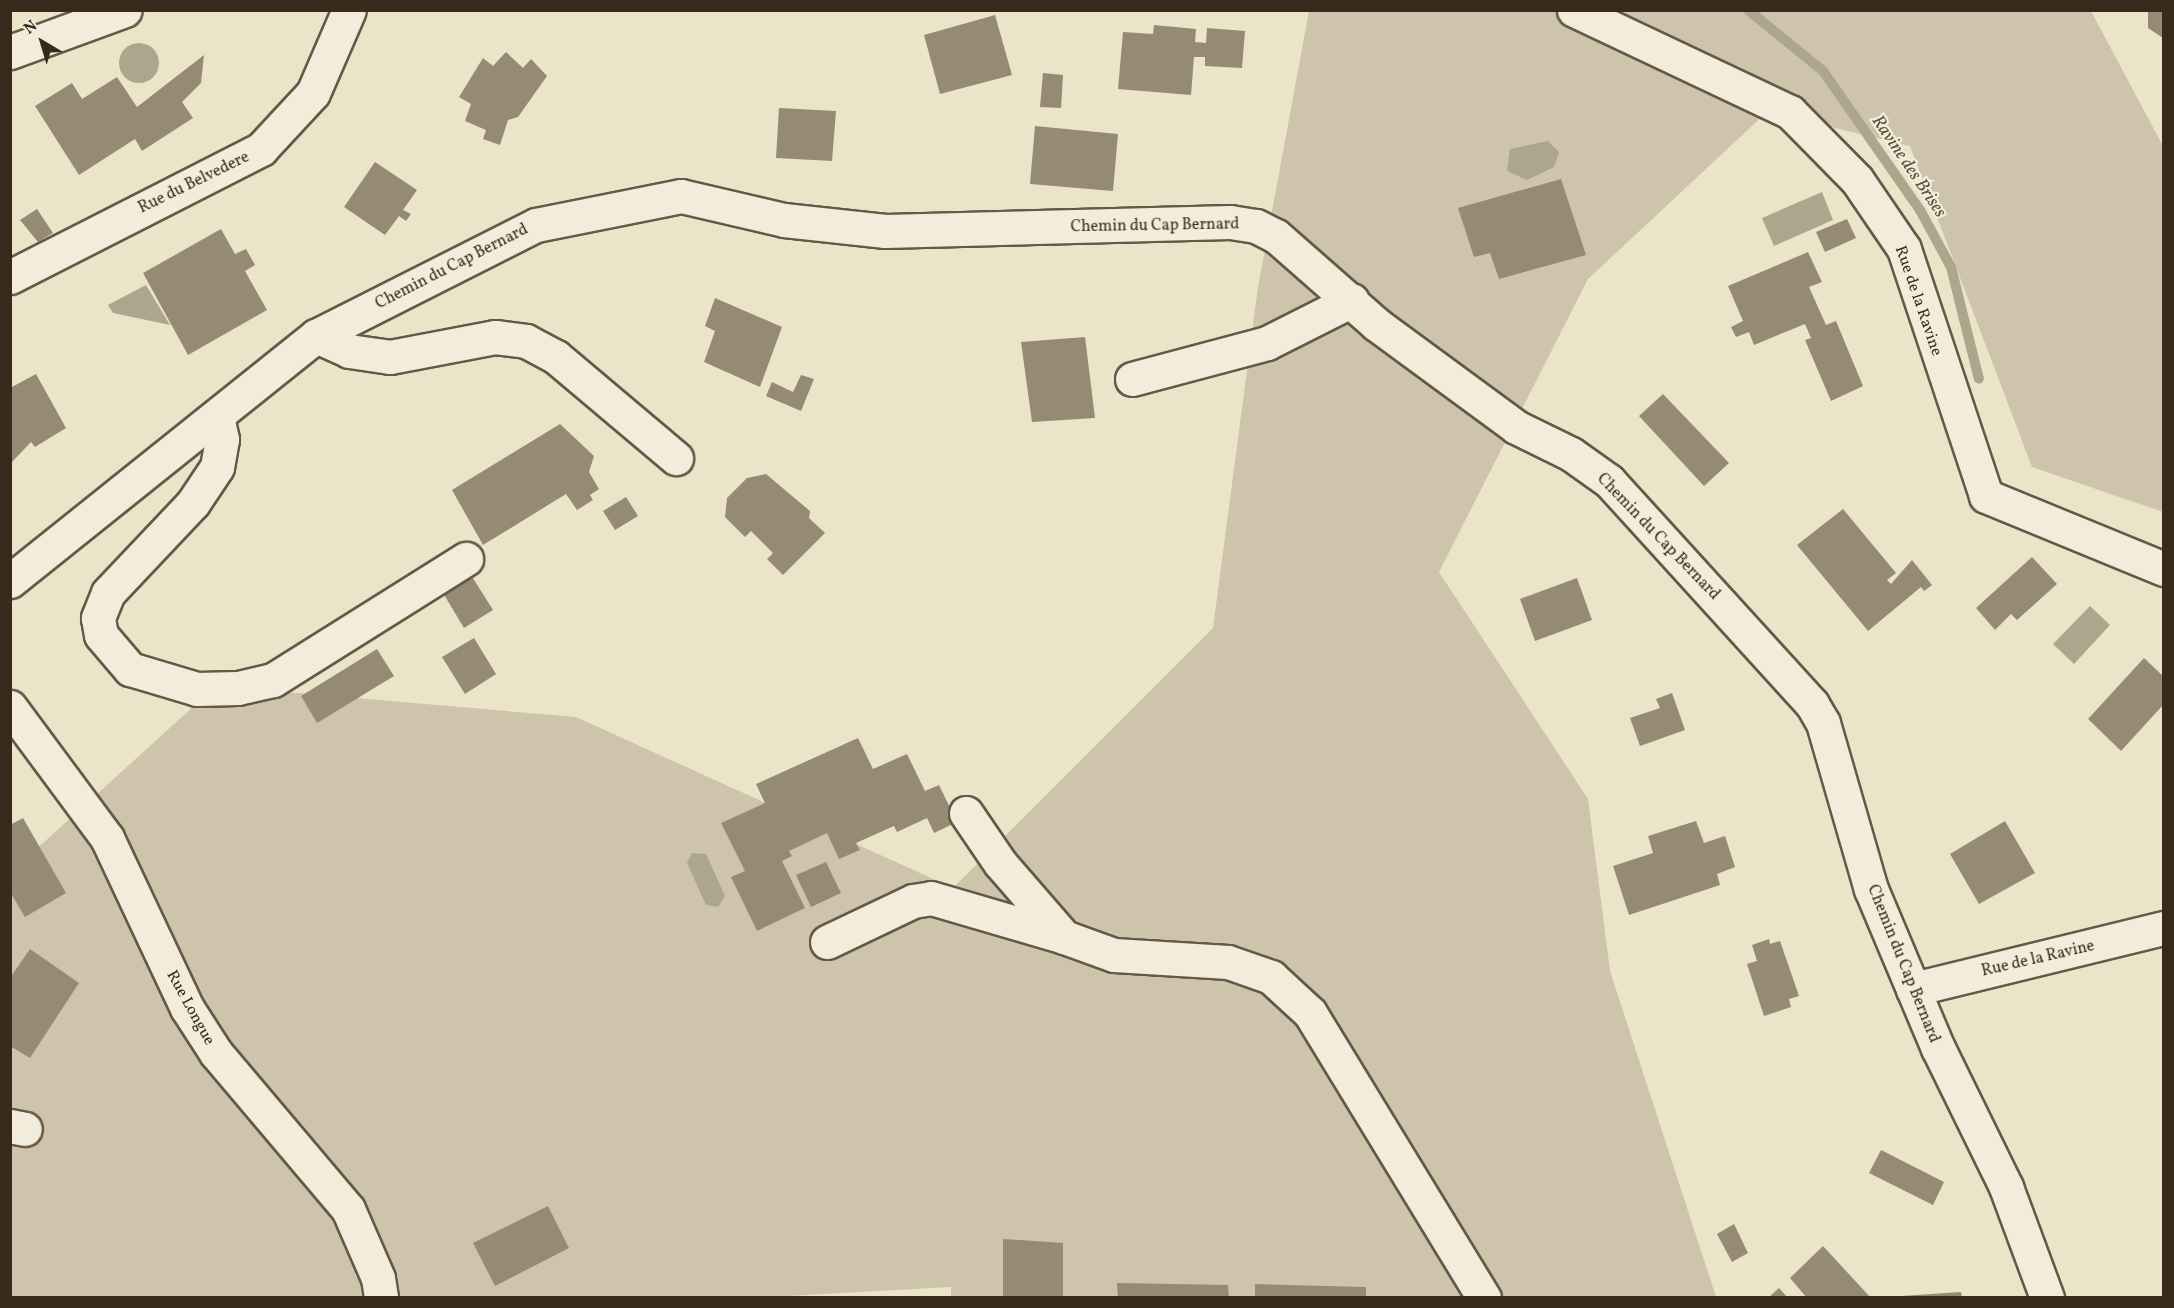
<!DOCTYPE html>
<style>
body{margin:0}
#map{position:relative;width:2174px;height:1308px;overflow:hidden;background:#ebe4c8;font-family:Vollkorn,serif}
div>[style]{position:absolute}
.green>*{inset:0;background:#cdc4ab}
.water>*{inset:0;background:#aea58d}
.round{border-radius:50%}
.stream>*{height:10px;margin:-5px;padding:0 5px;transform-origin:5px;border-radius:5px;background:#aea58d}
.building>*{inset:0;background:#958b75}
.roads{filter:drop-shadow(2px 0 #655846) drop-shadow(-2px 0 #655846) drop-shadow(0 2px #655846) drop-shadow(0 -2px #655846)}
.minor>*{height:33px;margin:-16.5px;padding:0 16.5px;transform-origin:16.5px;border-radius:16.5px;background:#f2eddb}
span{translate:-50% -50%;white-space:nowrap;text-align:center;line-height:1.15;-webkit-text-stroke:4.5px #f2eddb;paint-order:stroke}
.street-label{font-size:16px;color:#382a1b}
.water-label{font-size:18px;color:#5b4f3d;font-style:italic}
.frame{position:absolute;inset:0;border:12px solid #382a1b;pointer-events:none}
.north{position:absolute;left:12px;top:12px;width:60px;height:60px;-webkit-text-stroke:4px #f2eddb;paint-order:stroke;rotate:322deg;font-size:16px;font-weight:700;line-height:24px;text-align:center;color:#382a1b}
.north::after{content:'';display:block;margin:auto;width:21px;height:27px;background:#382a1b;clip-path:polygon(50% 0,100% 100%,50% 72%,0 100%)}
</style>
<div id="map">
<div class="green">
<i style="clip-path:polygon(1309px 11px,2091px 11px,2163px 146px,2163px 512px,2032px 467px,1910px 146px,1767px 112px,1588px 279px,1439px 572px,1588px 799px,1610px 971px,1716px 1297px,951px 1298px,951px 1287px,753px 1298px,11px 1297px,10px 873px,216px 686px,576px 717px,953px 888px,1213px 628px,1258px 287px)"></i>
</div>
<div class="water">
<i class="round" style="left:119px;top:43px;width:40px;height:40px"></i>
<i style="clip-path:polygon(1548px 141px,1559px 152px,1554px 167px,1527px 180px,1507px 171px,1510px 149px)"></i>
<i style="clip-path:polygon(1822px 192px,1833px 220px,1774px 246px,1762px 218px)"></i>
<i style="clip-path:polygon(146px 285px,170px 325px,113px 313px,108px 305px)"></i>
<i style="clip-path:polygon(2090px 606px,2110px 625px,2074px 664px,2053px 644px)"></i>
<i style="clip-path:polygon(692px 853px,706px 854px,725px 896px,718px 907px,706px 905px,687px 863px)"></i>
</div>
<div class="stream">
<i style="left:1748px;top:10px;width:97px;rotate:39.1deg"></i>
<i style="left:1823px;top:71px;width:169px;rotate:55.1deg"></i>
<i style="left:1920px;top:210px;width:65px;rotate:61.5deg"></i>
<i style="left:1951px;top:267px;width:115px;rotate:76deg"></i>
</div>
<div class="building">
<i style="clip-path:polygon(2148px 10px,2163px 10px,2163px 38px,2148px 28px)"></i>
<i style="clip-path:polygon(995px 15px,1012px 75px,940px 94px,924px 35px)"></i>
<i style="clip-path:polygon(1154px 25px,1196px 29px,1195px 42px,1206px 43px,1207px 28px,1245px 31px,1242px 68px,1205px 66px,1205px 57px,1194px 57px,1191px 95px,1118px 89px,1123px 32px,1153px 34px)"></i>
<i style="clip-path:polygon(506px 52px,523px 68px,531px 59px,547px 76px,518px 117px,508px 120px,500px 145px,483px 139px,486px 130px,465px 121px,471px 104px,459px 97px,483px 58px,493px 66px)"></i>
<i style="clip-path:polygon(204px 55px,201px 83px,182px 102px,193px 118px,142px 151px,135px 139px,79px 175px,35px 106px,72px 83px,82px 99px,117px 77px,137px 107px)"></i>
<i style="clip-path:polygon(1043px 73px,1063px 75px,1061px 108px,1040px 107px)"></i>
<i style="clip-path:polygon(779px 108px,836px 111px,832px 161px,776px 158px)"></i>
<i style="clip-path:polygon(1035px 126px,1118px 134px,1113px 191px,1030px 184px)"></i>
<i style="clip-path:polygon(375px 162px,417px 190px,403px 210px,411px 214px,406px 221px,399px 216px,385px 235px,344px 207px)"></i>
<i style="clip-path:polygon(1561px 179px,1586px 255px,1499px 279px,1490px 253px,1474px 257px,1458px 208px)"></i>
<i style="clip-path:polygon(37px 209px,53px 233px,38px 242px,20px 220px)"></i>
<i style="clip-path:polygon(1847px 219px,1856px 238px,1825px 252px,1816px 232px)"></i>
<i style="clip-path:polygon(221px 229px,235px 254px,246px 249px,255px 265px,245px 271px,267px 310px,188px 355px,143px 273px)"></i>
<i style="clip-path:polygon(1808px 252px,1822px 282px,1809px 287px,1826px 325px,1836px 321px,1863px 386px,1831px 401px,1805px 340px,1811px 338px,1805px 324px,1754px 345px,1749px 332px,1736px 337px,1731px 327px,1743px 321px,1728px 286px)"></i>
<i style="clip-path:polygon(715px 298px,782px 327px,760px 387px,704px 362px,715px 331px,705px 326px)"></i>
<i style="clip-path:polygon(1085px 337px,1095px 418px,1032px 422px,1021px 342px)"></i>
<i style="clip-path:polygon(36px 374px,66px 428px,35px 447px,31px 442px,10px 464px,10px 388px)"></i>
<i style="clip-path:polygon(801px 375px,814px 379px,801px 411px,766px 396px,772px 382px,793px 392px)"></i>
<i style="clip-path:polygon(1663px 394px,1729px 463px,1704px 486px,1639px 416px)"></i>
<i style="clip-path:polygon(560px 424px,594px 456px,589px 472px,599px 489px,590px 495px,593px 500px,577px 510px,566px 494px,483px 545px,452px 490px)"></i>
<i style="clip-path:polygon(766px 474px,810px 511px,809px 518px,825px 533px,783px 575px,767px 559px,773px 553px,751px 531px,745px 537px,725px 517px,727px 498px,747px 478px)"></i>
<i style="clip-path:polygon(626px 497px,638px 516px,615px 530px,603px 511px)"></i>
<i style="clip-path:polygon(1843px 509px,1896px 573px,1887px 580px,1891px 584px,1912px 560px,1932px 585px,1924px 591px,1921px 587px,1868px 631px,1797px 545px)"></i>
<i style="clip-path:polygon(2032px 557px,2057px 584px,2017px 620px,2011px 614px,1995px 630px,1976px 608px)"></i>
<i style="clip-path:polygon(471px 575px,493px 610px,464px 628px,443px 593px)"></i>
<i style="clip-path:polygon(1577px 578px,1592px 620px,1535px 641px,1520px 599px)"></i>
<i style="clip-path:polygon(474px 638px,496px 674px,465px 694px,442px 657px)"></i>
<i style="clip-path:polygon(377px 649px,394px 676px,317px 723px,301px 696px)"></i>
<i style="clip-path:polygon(2144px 658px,2163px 676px,2163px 705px,2121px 751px,2088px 719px)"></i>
<i style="clip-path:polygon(1672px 693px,1685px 730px,1640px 746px,1630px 718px,1660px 708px,1656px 699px)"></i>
<i style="clip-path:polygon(858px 738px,873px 769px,907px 754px,925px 791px,939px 785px,957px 822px,934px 833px,927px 818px,897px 832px,894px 826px,856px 843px,860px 850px,839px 859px,827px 833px,789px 851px,792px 856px,782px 861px,805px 908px,757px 931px,731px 877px,745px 871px,721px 823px,765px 803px,756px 784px)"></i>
<i style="clip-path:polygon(23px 818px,66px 893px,25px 917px,10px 892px,10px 825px)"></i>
<i style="clip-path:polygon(1696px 821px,1704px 843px,1725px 836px,1735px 867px,1717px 874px,1720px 885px,1629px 915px,1613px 866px,1653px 853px,1648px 836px)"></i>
<i style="clip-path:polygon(2005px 821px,2035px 873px,1979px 904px,1950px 854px)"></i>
<i style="clip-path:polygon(826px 862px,841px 893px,811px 907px,796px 875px)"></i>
<i style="clip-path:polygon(1769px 939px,1770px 944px,1780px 941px,1799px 996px,1789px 999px,1791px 1007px,1764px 1016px,1747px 964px,1757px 961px,1752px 945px)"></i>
<i style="clip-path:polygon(30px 949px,79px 983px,30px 1058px,10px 1046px,10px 978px)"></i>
<i style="clip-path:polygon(1881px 1150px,1944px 1182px,1933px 1205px,1869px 1173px)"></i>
<i style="clip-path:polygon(548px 1206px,569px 1248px,495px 1286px,473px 1243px)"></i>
<i style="clip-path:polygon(1734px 1224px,1748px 1253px,1732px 1262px,1717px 1234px)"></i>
<i style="clip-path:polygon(1003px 1239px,1063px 1243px,1063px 1298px,1003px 1298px)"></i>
<i style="clip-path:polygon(1823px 1246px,1871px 1298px,1807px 1298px,1790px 1278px)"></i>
<i style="clip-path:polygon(1117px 1283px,1228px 1285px,1229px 1298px,1118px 1298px)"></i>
<i style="clip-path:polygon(1255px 1284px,1366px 1287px,1366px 1298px,1255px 1298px)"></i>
<i style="clip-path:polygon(1779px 1288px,1788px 1298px,1768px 1298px)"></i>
<i style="clip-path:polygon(1961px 1292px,1962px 1298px,1901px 1298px,1901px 1296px)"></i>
</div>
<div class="roads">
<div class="minor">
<i style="left:1574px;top:10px;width:239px;rotate:25.3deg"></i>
<i style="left:1790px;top:112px;width:95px;rotate:45.4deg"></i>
<i style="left:1857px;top:180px;width:83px;rotate:55.7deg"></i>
<i style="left:1904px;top:249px;width:260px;rotate:71.6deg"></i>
<i style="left:1986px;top:496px;width:192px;rotate:22.3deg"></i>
<i style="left:10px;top:52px;width:122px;rotate:-20.1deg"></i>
<i style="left:10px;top:277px;width:282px;rotate:-27deg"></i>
<i style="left:261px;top:149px;width:76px;rotate:-47.1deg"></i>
<i style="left:313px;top:93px;width:90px;rotate:-66.6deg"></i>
<i style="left:316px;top:336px;width:36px;rotate:24deg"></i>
<i style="left:349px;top:351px;width:41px;rotate:8.3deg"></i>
<i style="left:390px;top:357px;width:107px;rotate:-10.8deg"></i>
<i style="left:495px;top:337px;width:31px;rotate:7deg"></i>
<i style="left:526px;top:341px;width:34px;rotate:28deg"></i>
<i style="left:556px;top:357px;width:157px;rotate:40.1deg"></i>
<i style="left:1132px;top:379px;width:140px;rotate:-14.9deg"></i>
<i style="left:1267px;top:343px;width:95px;rotate:-26.8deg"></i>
<i style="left:217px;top:416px;width:24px;rotate:78deg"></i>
<i style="left:222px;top:439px;width:28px;rotate:100deg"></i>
<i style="left:217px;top:467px;width:43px;rotate:123.7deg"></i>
<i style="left:193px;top:503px;width:124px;rotate:133.4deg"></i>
<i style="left:108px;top:593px;width:27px;rotate:112deg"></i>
<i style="left:98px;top:618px;width:17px;rotate:80deg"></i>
<i style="left:101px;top:635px;width:45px;rotate:49.5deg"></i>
<i style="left:130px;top:669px;width:70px;rotate:16.6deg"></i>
<i style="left:197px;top:689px;width:41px;rotate:-1.4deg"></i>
<i style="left:238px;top:688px;width:36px;rotate:-13deg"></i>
<i style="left:273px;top:680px;width:228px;rotate:-32.1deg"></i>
<i style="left:10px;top:581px;width:392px;rotate:-38.7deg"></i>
<i style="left:316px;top:336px;width:246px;rotate:-26.8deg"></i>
<i style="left:536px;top:225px;width:148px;rotate:-11.3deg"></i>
<i style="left:681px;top:196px;width:106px;rotate:13.1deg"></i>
<i style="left:784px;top:220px;width:102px;rotate:6.2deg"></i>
<i style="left:885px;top:231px;width:345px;rotate:-1.5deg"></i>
<i style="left:1230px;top:222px;width:26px;rotate:9deg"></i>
<i style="left:1256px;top:226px;width:22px;rotate:27deg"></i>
<i style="left:1276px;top:236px;width:133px;rotate:41.3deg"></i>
<i style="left:1376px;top:324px;width:174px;rotate:36.3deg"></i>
<i style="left:1516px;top:427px;width:61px;rotate:26.1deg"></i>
<i style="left:1571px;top:454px;width:47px;rotate:35.4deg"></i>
<i style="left:1609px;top:481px;width:302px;rotate:47.7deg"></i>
<i style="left:1812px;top:704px;width:22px;rotate:60deg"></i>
<i style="left:1823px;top:723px;width:173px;rotate:73.9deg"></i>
<i style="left:1871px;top:889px;width:173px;rotate:67.2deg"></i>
<i style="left:1938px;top:1048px;width:155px;rotate:63.9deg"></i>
<i style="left:2006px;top:1187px;width:118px;rotate:69.7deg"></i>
<i style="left:10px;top:707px;width:163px;rotate:53.5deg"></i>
<i style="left:107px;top:838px;width:188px;rotate:64.8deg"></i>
<i style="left:187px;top:1008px;width:54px;rotate:57.2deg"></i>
<i style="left:216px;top:1053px;width:204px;rotate:49.8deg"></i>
<i style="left:348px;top:1209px;width:75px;rotate:66.5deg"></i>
<i style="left:378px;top:1278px;width:20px;rotate:81deg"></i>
<i style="left:966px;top:813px;width:60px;rotate:55.8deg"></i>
<i style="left:1000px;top:863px;width:98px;rotate:49.1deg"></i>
<i style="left:1064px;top:937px;width:53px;rotate:19.8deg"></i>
<i style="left:1114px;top:955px;width:114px;rotate:3.5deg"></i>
<i style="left:1228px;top:962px;width:46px;rotate:19.2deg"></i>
<i style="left:1271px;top:977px;width:53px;rotate:42.7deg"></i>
<i style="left:1310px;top:1013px;width:334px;rotate:58.6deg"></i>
<i style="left:827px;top:942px;width:95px;rotate:-25.5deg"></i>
<i style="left:913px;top:901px;width:18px;rotate:-9deg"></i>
<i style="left:931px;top:898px;width:139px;rotate:16.3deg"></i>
<i style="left:1913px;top:989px;width:258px;rotate:-13.7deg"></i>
<i style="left:10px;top:1126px;width:15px;rotate:11deg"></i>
</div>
</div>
<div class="street-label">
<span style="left:194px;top:183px;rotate:-26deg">Rue du Belvedere</span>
<span style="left:1155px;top:226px;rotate:-1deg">Chemin du Cap Bernard</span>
<span style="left:452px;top:267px;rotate:-27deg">Chemin du Cap Bernard</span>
<span style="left:1918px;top:301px;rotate:71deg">Rue de la Ravine</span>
<span style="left:1658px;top:537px;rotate:46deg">Chemin du Cap Bernard</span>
<span style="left:2038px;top:959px;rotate:-13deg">Rue de la Ravine</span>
<span style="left:1903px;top:964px;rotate:68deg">Chemin du Cap Bernard</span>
<span style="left:190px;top:1008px;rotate:61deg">Rue Longue</span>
</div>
<div class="water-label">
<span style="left:1908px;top:167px;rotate:56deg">Ravine des Brises</span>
</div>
<div class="frame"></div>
<div class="north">N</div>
</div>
